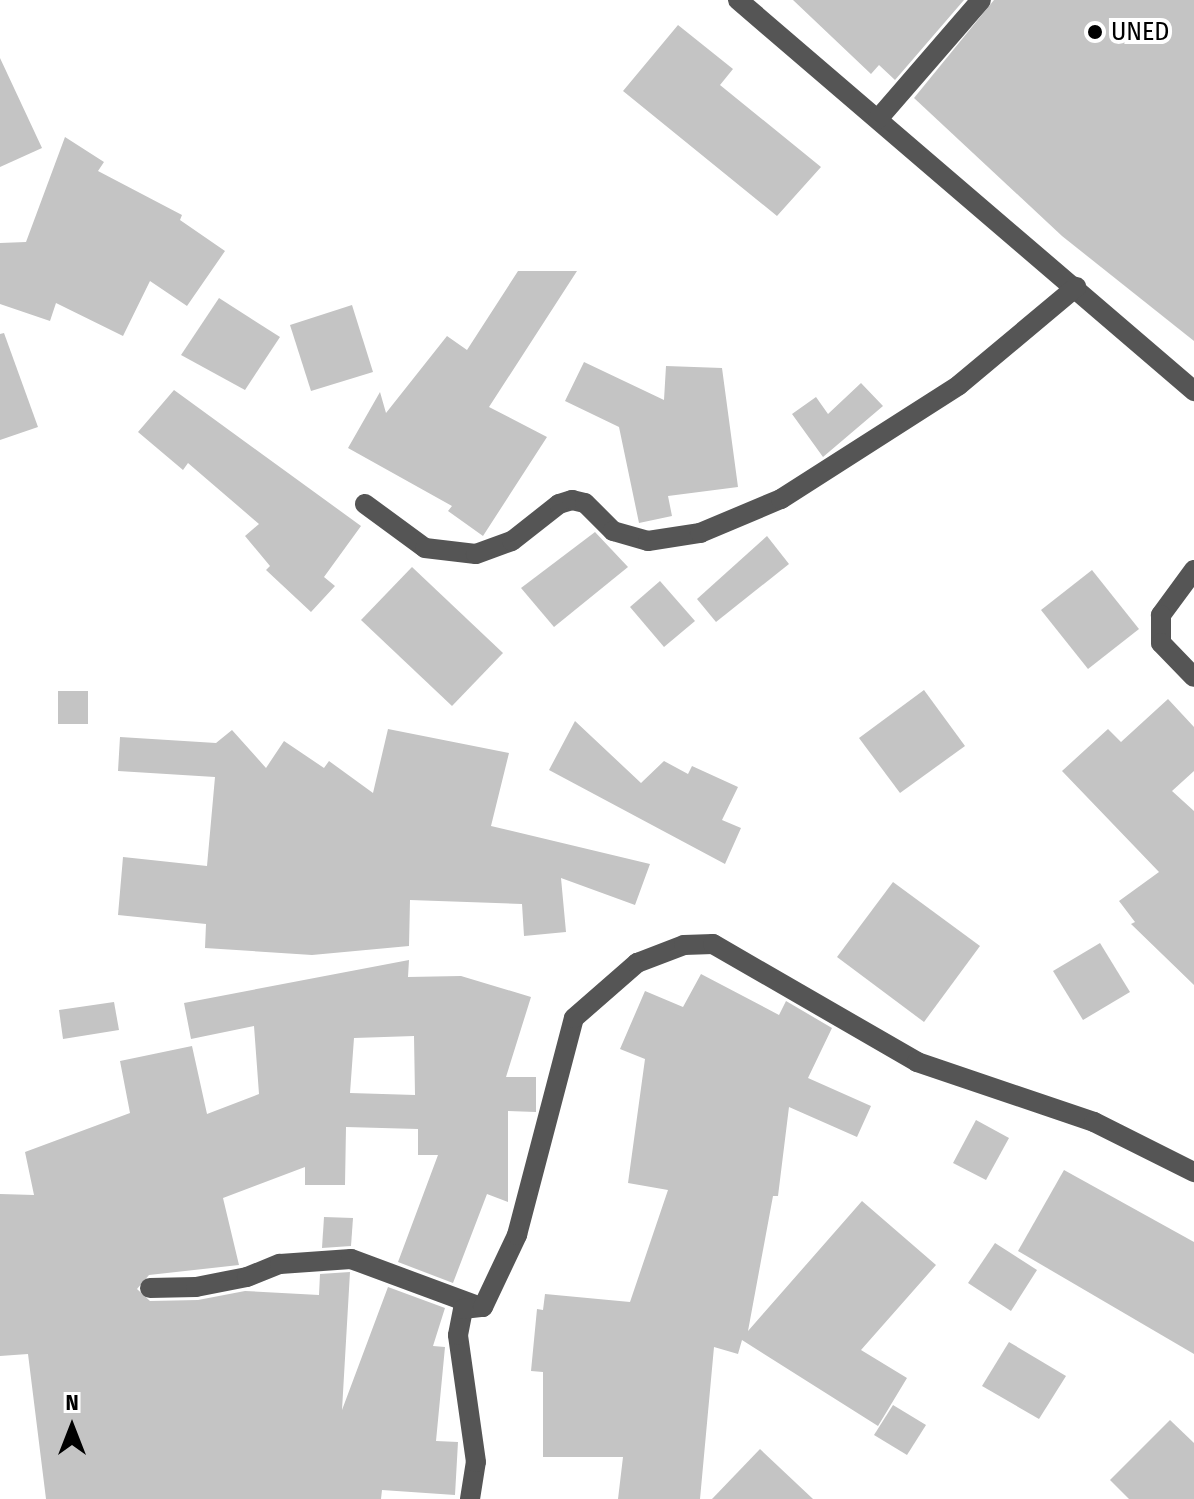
<!DOCTYPE html>
<style>
body{margin:0}
#map{position:relative;width:1194px;height:1499px;overflow:hidden;background:#fff;font-family:"Fira Sans Condensed",sans-serif}
div>[style]{position:absolute}
.building>*{inset:0;background:#c4c4c4}
.minor>*{height:20px;margin:-10px;padding:0 10px;transform-origin:10px;border-radius:10px;background:#555}
.dots>*{width:22px;height:22px;translate:-50% -50%;box-sizing:border-box;border:4px solid #fff;border-radius:50%}
span{translate:-50% -50%;white-space:nowrap;text-align:center;line-height:1.15;-webkit-text-stroke:8px #fff;paint-order:stroke}
.poi-label{font-size:26px;color:#000}
.left{translate:0 -50%;text-align:left}
.north{position:absolute;left:32px;top:1387px;width:80px;height:80px;-webkit-text-stroke:6px #fff;paint-order:stroke;rotate:0deg;font-size:22px;font-weight:700;line-height:32px;text-align:center;color:#000}
.north::after{content:'';display:block;margin:auto;width:28px;height:36px;background:#000;clip-path:polygon(50% 0,100% 100%,50% 72%,0 100%)}
</style>
<div id="map">
<div class="building">
<i style="clip-path:polygon(793px 0,964px 0,895px 80px,879px 65px,871px 74px)"></i>
<i style="clip-path:polygon(994px 0,1194px 0,1194px 341px,1062px 236px,914px 98px)"></i>
<i style="clip-path:polygon(678px 25px,733px 69px,720px 85px,821px 167px,777px 216px,623px 91px)"></i>
<i style="clip-path:polygon(0 58px,42px 148px,0 167px)"></i>
<i style="clip-path:polygon(65px 137px,104px 162px,98px 171px,182px 215px,180px 220px,225px 251px,187px 306px,150px 281px,123px 336px,56px 303px,50px 321px,0 304px,0 243px,26px 242px)"></i>
<i style="clip-path:polygon(518px 271px,577px 271px,489px 407px,547px 437px,483px 536px,448px 511px,452px 506px,348px 448px,380px 392px,386px 413px,447px 336px,467px 350px)"></i>
<i style="clip-path:polygon(219px 298px,280px 337px,245px 390px,181px 355px)"></i>
<i style="clip-path:polygon(352px 305px,373px 372px,311px 391px,290px 325px)"></i>
<i style="clip-path:polygon(4px 333px,38px 427px,0 440px,0 334px)"></i>
<i style="clip-path:polygon(584px 362px,664px 400px,666px 366px,722px 368px,738px 487px,668px 496px,672px 516px,639px 523px,619px 427px,565px 401px)"></i>
<i style="clip-path:polygon(861px 383px,883px 406px,823px 457px,792px 414px,816px 397px,828px 414px)"></i>
<i style="clip-path:polygon(174px 390px,361px 526px,324px 577px,335px 586px,311px 612px,266px 570px,270px 566px,245px 536px,259px 524px,188px 463px,183px 470px,138px 432px)"></i>
<i style="clip-path:polygon(595px 532px,628px 567px,554px 627px,521px 588px)"></i>
<i style="clip-path:polygon(767px 536px,789px 564px,716px 622px,697px 599px)"></i>
<i style="clip-path:polygon(412px 567px,503px 653px,452px 706px,361px 620px)"></i>
<i style="clip-path:polygon(1092px 570px,1139px 629px,1088px 669px,1041px 610px)"></i>
<i style="clip-path:polygon(660px 581px,695px 621px,664px 647px,630px 607px)"></i>
<i style="clip-path:polygon(924px 690px,965px 746px,900px 793px,859px 738px)"></i>
<i style="clip-path:polygon(58px 691px,88px 691px,88px 724px,58px 724px)"></i>
<i style="clip-path:polygon(1168px 699px,1194px 727px,1194px 771px,1172px 791px,1194px 811px,1194px 985px,1131px 924px,1135px 922px,1119px 901px,1159px 872px,1062px 771px,1108px 729px,1121px 742px)"></i>
<i style="clip-path:polygon(575px 721px,641px 783px,664px 761px,688px 774px,692px 766px,738px 787px,722px 820px,741px 828px,725px 864px,549px 770px)"></i>
<i style="clip-path:polygon(388px 729px,509px 753px,491px 826px,650px 864px,635px 905px,561px 878px,566px 932px,524px 936px,522px 904px,410px 900px,409px 946px,312px 955px,205px 948px,206px 924px,118px 915px,123px 857px,207px 866px,215px 777px,118px 771px,120px 737px,216px 743px,232px 730px,266px 768px,284px 741px,324px 768px,329px 761px,373px 793px)"></i>
<i style="clip-path:polygon(893px 882px,980px 946px,924px 1022px,837px 957px)"></i>
<i style="clip-path:polygon(1100px 943px,1130px 992px,1083px 1020px,1053px 971px)"></i>
<i style="clip-path:polygon(evenodd,409px 960px,408px 977px,461px 976px,531px 997px,506px 1077px,536px 1077px,536px 1112px,508px 1111px,508px 1202px,487px 1194px,453px 1283px,398px 1262px,438px 1155px,418px 1155px,418px 1129px,346px 1127px,345px 1185px,305px 1185px,305px 1167px,223px 1198px,239px 1265px,149px 1275px,137px 1289px,150px 1301px,198px 1300px,245px 1291px,319px 1295px,320px 1274px,350px 1272px,342px 1410px,388px 1287px,445px 1308px,433px 1346px,445px 1347px,436px 1441px,458px 1442px,455px 1495px,382px 1490px,381px 1499px,46px 1499px,28px 1354px,0 1356px,0 1194px,34px 1195px,25px 1152px,130px 1113px,120px 1061px,192px 1046px,207px 1114px,259px 1094px,254px 1026px,191px 1039px,184px 1003px,409px 960px,414px 1036px,415px 1095px,350px 1093px,354px 1038px,414px 1036px)"></i>
<i style="clip-path:polygon(701px 974px,779px 1015px,786px 1001px,832px 1028px,808px 1078px,871px 1106px,857px 1137px,789px 1107px,778px 1196px,773px 1196px,748px 1331px,862px 1201px,936px 1265px,861px 1350px,907px 1378px,878px 1426px,742px 1340px,738px 1354px,714px 1347px,700px 1499px,618px 1499px,623px 1457px,543px 1457px,543px 1372px,531px 1371px,537px 1309px,543px 1310px,545px 1294px,630px 1302px,668px 1190px,628px 1183px,645px 1059px,620px 1049px,645px 991px,683px 1007px)"></i>
<i style="clip-path:polygon(114px 1002px,119px 1030px,63px 1039px,59px 1010px)"></i>
<i style="clip-path:polygon(976px 1120px,1009px 1138px,986px 1180px,953px 1163px)"></i>
<i style="clip-path:polygon(1064px 1170px,1194px 1242px,1194px 1354px,1018px 1251px)"></i>
<i style="clip-path:polygon(324px 1217px,353px 1218px,351px 1246px,322px 1248px)"></i>
<i style="clip-path:polygon(995px 1243px,1037px 1270px,1011px 1311px,968px 1283px)"></i>
<i style="clip-path:polygon(1009px 1342px,1066px 1376px,1039px 1419px,982px 1386px)"></i>
<i style="clip-path:polygon(893px 1405px,926px 1425px,907px 1455px,874px 1435px)"></i>
<i style="clip-path:polygon(1170px 1420px,1194px 1443px,1194px 1499px,1129px 1499px,1110px 1480px)"></i>
<i style="clip-path:polygon(760px 1449px,813px 1499px,712px 1499px)"></i>
</div>
<div class="minor">
<i style="left:738px;top:0;width:601px;rotate:40.61deg"></i>
<i style="left:878px;top:119px;width:157px;rotate:-49.1deg"></i>
<i style="left:365px;top:504px;width:74px;rotate:36.3deg"></i>
<i style="left:425px;top:548px;width:51px;rotate:6.7deg"></i>
<i style="left:476px;top:554px;width:38px;rotate:-20deg"></i>
<i style="left:512px;top:541px;width:60px;rotate:-38.2deg"></i>
<i style="left:559px;top:504px;width:14px;rotate:-17deg"></i>
<i style="left:572px;top:500px;width:13px;rotate:13deg"></i>
<i style="left:585px;top:503px;width:40px;rotate:45deg"></i>
<i style="left:613px;top:531px;width:36px;rotate:16deg"></i>
<i style="left:648px;top:541px;width:53px;rotate:-8.7deg"></i>
<i style="left:700px;top:533px;width:88px;rotate:-22.8deg"></i>
<i style="left:781px;top:499px;width:211px;rotate:-32.6deg"></i>
<i style="left:959px;top:385px;width:153px;rotate:-39.9deg"></i>
<i style="left:1194px;top:570px;width:56px;rotate:126.3deg"></i>
<i style="left:1161px;top:615px;width:28px;rotate:90deg"></i>
<i style="left:1161px;top:643px;width:47px;rotate:45.9deg"></i>
<i style="left:150px;top:1288px;width:46px;rotate:-1.2deg"></i>
<i style="left:196px;top:1287px;width:52px;rotate:-11.1deg"></i>
<i style="left:247px;top:1277px;width:35px;rotate:-22deg"></i>
<i style="left:280px;top:1264px;width:71px;rotate:-4deg"></i>
<i style="left:351px;top:1259px;width:135px;rotate:20.3deg"></i>
<i style="left:470px;top:1499px;width:37px;rotate:-81deg"></i>
<i style="left:476px;top:1462px;width:128px;rotate:-98.1deg"></i>
<i style="left:458px;top:1335px;width:26px;rotate:-79deg"></i>
<i style="left:463px;top:1309px;width:20px;rotate:-6deg"></i>
<i style="left:483px;top:1307px;width:80px;rotate:-64.7deg"></i>
<i style="left:517px;top:1235px;width:224px;rotate:-75.3deg"></i>
<i style="left:574px;top:1018px;width:84px;rotate:-41.1deg"></i>
<i style="left:637px;top:963px;width:50px;rotate:-21deg"></i>
<i style="left:684px;top:945px;width:29px;rotate:-2deg"></i>
<i style="left:713px;top:944px;width:236px;rotate:30deg"></i>
<i style="left:917px;top:1062px;width:187px;rotate:18.7deg"></i>
<i style="left:1094px;top:1122px;width:112px;rotate:26.6deg"></i>
</div>
<div class="dots">
<i style="left:1095px;top:32px;background:#000"></i>
</div>
<div class="poi-label">
<span class="left" style="left:1111px;top:32px">UNED</span>
</div>
<div class="north">N</div>
</div>
